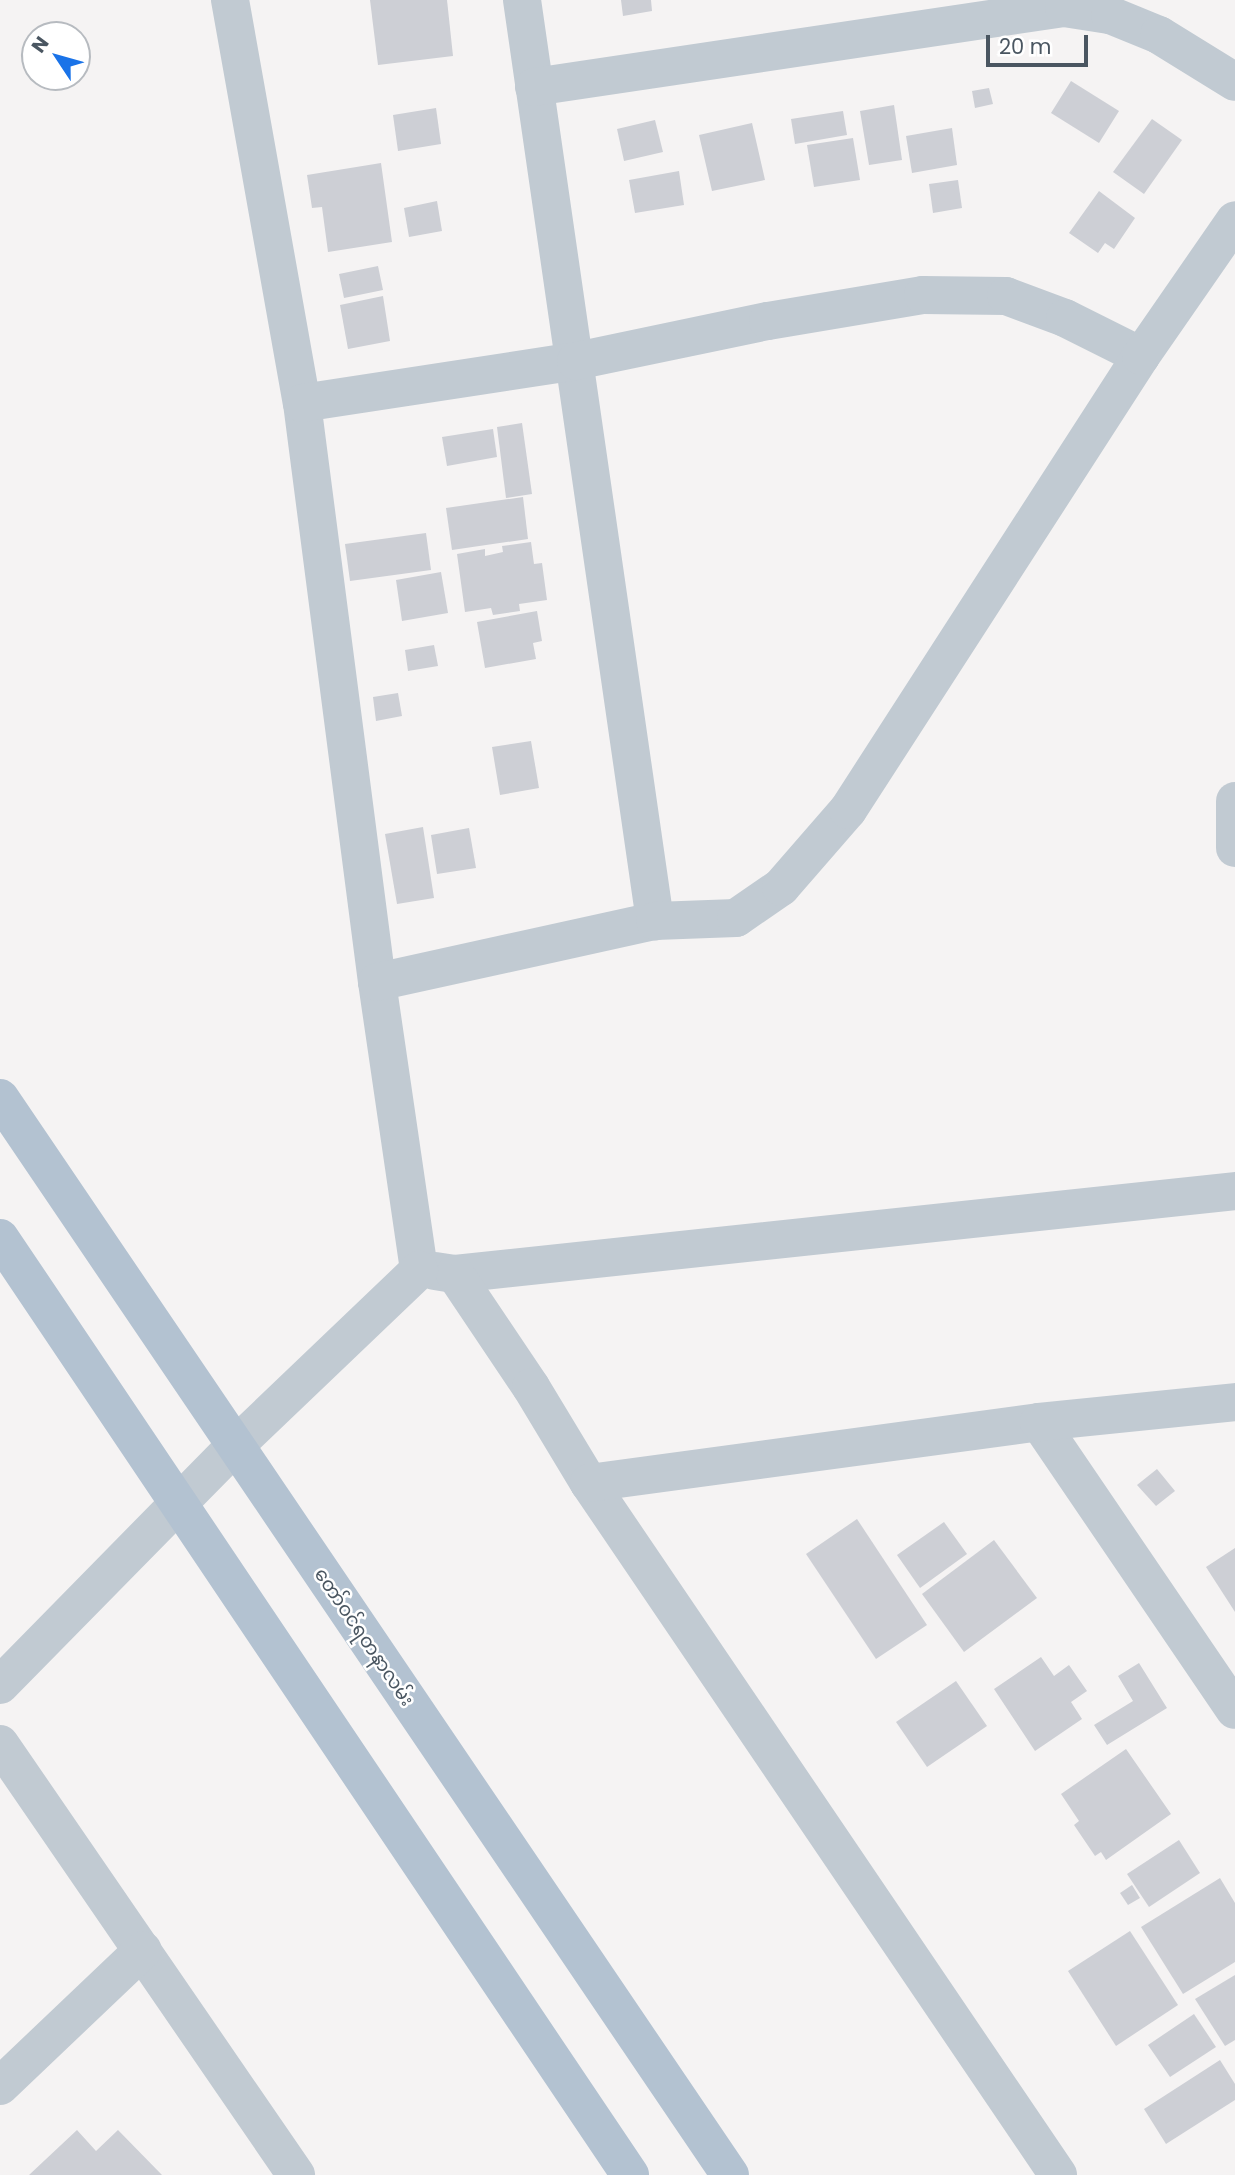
<!DOCTYPE html>
<meta charset="utf-8">
<style>
body{margin:0}
#map{position:relative;width:1235px;height:2175px;overflow:hidden;background:#f5f3f3;font-family:Poppins,"Noto Sans Myanmar",sans-serif}
div>[style]{position:absolute}
.building>*{inset:0;background:#cdcfd5}
.minor>*{height:38px;margin:-19px;padding:0 19px;transform-origin:19px;border-radius:19px;background:#c1cad2}
.major>*{height:38px;margin:-19px;padding:0 19px;transform-origin:19px;border-radius:19px;background:#b3c2d1}
span{translate:-50% -50%;white-space:nowrap;text-align:center;line-height:1.15;-webkit-text-stroke:5px #fff;paint-order:stroke}
.street-label{font-size:19px;color:#4a5661}
.north{position:absolute;left:21px;top:21px;width:70px;height:70px;box-sizing:border-box;background:#fff;border:2px solid #b7bbc0;border-radius:50%;rotate:306deg;font-size:19px;font-weight:700;line-height:28px;text-align:center;color:#4a5661}
.north::after{content:'';display:block;margin:auto;width:24px;height:32px;background:#1a73e8;clip-path:polygon(50% 0,100% 100%,50% 72%,0 100%)}
.scale{position:absolute;left:986px;top:35px;width:102px;height:32px;box-sizing:border-box;border:4px solid #4a5661;border-top:0;padding-left:9px;font-size:21px;line-height:24px;white-space:nowrap;color:#4a5661;-webkit-text-stroke:5px #fff;paint-order:stroke}
</style>
<div id="map">
<div class="building">
<i style="clip-path:polygon(370px 0,447px 0,453px 56px,378px 65px)"></i>
<i style="clip-path:polygon(621px 0,651px 0,652px 11px,623px 16px)"></i>
<i style="clip-path:polygon(1071px 81px,1119px 111px,1099px 143px,1051px 113px)"></i>
<i style="clip-path:polygon(989px 88px,993px 104px,975px 108px,972px 91px)"></i>
<i style="clip-path:polygon(894px 105px,902px 160px,869px 165px,860px 111px)"></i>
<i style="clip-path:polygon(436px 108px,441px 144px,398px 151px,393px 115px)"></i>
<i style="clip-path:polygon(843px 111px,847px 135px,795px 144px,791px 119px)"></i>
<i style="clip-path:polygon(1152px 119px,1182px 140px,1144px 194px,1113px 172px)"></i>
<i style="clip-path:polygon(655px 120px,663px 152px,624px 161px,617px 129px)"></i>
<i style="clip-path:polygon(752px 123px,765px 180px,712px 191px,699px 135px)"></i>
<i style="clip-path:polygon(952px 128px,957px 165px,912px 173px,906px 136px)"></i>
<i style="clip-path:polygon(853px 138px,860px 180px,814px 187px,807px 145px)"></i>
<i style="clip-path:polygon(381px 163px,392px 242px,328px 252px,322px 207px,312px 208px,307px 175px)"></i>
<i style="clip-path:polygon(679px 171px,684px 205px,635px 213px,629px 180px)"></i>
<i style="clip-path:polygon(958px 180px,962px 208px,933px 213px,929px 184px)"></i>
<i style="clip-path:polygon(1099px 191px,1135px 218px,1114px 249px,1105px 243px,1098px 253px,1069px 233px)"></i>
<i style="clip-path:polygon(437px 201px,442px 231px,409px 237px,404px 208px)"></i>
<i style="clip-path:polygon(378px 266px,383px 290px,344px 298px,339px 274px)"></i>
<i style="clip-path:polygon(383px 296px,390px 341px,348px 349px,340px 305px)"></i>
<i style="clip-path:polygon(522px 423px,532px 494px,506px 498px,497px 427px)"></i>
<i style="clip-path:polygon(493px 429px,497px 457px,447px 466px,442px 437px)"></i>
<i style="clip-path:polygon(523px 497px,528px 539px,452px 550px,446px 508px)"></i>
<i style="clip-path:polygon(426px 533px,431px 570px,350px 581px,345px 544px)"></i>
<i style="clip-path:polygon(531px 542px,534px 564px,542px 563px,547px 600px,519px 604px,520px 611px,493px 615px,491px 608px,465px 612px,457px 554px,485px 549px,485px 556px,503px 552px,502px 546px)"></i>
<i style="clip-path:polygon(441px 572px,448px 613px,402px 621px,396px 580px)"></i>
<i style="clip-path:polygon(537px 611px,542px 641px,533px 643px,536px 659px,485px 668px,477px 622px)"></i>
<i style="clip-path:polygon(434px 645px,438px 666px,408px 671px,405px 650px)"></i>
<i style="clip-path:polygon(398px 693px,402px 716px,376px 721px,373px 697px)"></i>
<i style="clip-path:polygon(531px 741px,539px 788px,500px 795px,492px 747px)"></i>
<i style="clip-path:polygon(423px 827px,434px 898px,397px 904px,385px 834px)"></i>
<i style="clip-path:polygon(469px 828px,476px 868px,437px 874px,431px 835px)"></i>
<i style="clip-path:polygon(1157px 1469px,1175px 1491px,1156px 1506px,1137px 1485px)"></i>
<i style="clip-path:polygon(857px 1519px,927px 1625px,876px 1659px,806px 1554px)"></i>
<i style="clip-path:polygon(944px 1522px,967px 1554px,920px 1588px,897px 1555px)"></i>
<i style="clip-path:polygon(994px 1540px,1037px 1598px,964px 1652px,922px 1594px)"></i>
<i style="clip-path:polygon(1235px 1548px,1235px 1612px,1206px 1567px)"></i>
<i style="clip-path:polygon(1041px 1657px,1054px 1676px,1069px 1665px,1087px 1691px,1071px 1702px,1082px 1719px,1035px 1751px,994px 1689px)"></i>
<i style="clip-path:polygon(1139px 1663px,1167px 1708px,1107px 1745px,1094px 1725px,1133px 1701px,1118px 1676px)"></i>
<i style="clip-path:polygon(956px 1681px,987px 1726px,927px 1767px,896px 1722px)"></i>
<i style="clip-path:polygon(1126px 1749px,1171px 1814px,1106px 1860px,1101px 1852px,1095px 1856px,1074px 1825px,1079px 1821px,1061px 1794px)"></i>
<i style="clip-path:polygon(1179px 1840px,1200px 1873px,1149px 1907px,1127px 1874px)"></i>
<i style="clip-path:polygon(1220px 1878px,1235px 1903px,1235px 1962px,1183px 1994px,1141px 1927px)"></i>
<i style="clip-path:polygon(1132px 1885px,1140px 1898px,1128px 1905px,1120px 1893px)"></i>
<i style="clip-path:polygon(1130px 1931px,1178px 2005px,1116px 2046px,1068px 1971px)"></i>
<i style="clip-path:polygon(1235px 1975px,1235px 2040px,1225px 2046px,1195px 1999px)"></i>
<i style="clip-path:polygon(1194px 2014px,1216px 2047px,1170px 2077px,1148px 2045px)"></i>
<i style="clip-path:polygon(1220px 2060px,1235px 2084px,1235px 2100px,1166px 2144px,1144px 2109px)"></i>
<i style="clip-path:polygon(77px 2130px,96px 2151px,118px 2130px,162px 2175px,29px 2175px)"></i>
</div>
<div class="minor">
<i style="left:230px;top:0;width:409px;rotate:79.9deg"></i>
<i style="left:302px;top:403px;width:584px;rotate:82.62deg"></i>
<i style="left:377px;top:982px;width:291px;rotate:81.7deg"></i>
<i style="left:522px;top:0;width:931px;rotate:81.78deg"></i>
<i style="left:534px;top:87px;width:536px;rotate:-8.48deg"></i>
<i style="left:1064px;top:8px;width:47px;rotate:8.7deg"></i>
<i style="left:1110px;top:15px;width:53px;rotate:22.2deg"></i>
<i style="left:1159px;top:35px;width:89px;rotate:31.7deg"></i>
<i style="left:302px;top:403px;width:277px;rotate:-8.7deg"></i>
<i style="left:576px;top:361px;width:196px;rotate:-11.8deg"></i>
<i style="left:768px;top:321px;width:157px;rotate:-9.5deg"></i>
<i style="left:923px;top:295px;width:83px;rotate:0.7deg"></i>
<i style="left:1006px;top:296px;width:63px;rotate:20.4deg"></i>
<i style="left:1065px;top:318px;width:85px;rotate:26.6deg"></i>
<i style="left:1235px;top:801px;width:47px;rotate:90deg"></i>
<i style="left:377px;top:982px;width:285px;rotate:-12.4deg"></i>
<i style="left:655px;top:921px;width:81px;rotate:-2.1deg"></i>
<i style="left:736px;top:918px;width:55px;rotate:-34.6deg"></i>
<i style="left:781px;top:887px;width:102px;rotate:-49deg"></i>
<i style="left:848px;top:810px;width:540px;rotate:-57.16deg"></i>
<i style="left:1141px;top:356px;width:165px;rotate:-55.3deg"></i>
<i style="left:435px;top:1271px;width:20px;rotate:9deg"></i>
<i style="left:455px;top:1274px;width:784px;rotate:-6.07deg"></i>
<i style="left:455px;top:1274px;width:136px;rotate:56.1deg"></i>
<i style="left:531px;top:1387px;width:112px;rotate:58.9deg"></i>
<i style="left:589px;top:1483px;width:836px;rotate:55.87deg"></i>
<i style="left:1039px;top:1422px;width:348px;rotate:55.8deg"></i>
<i style="left:589px;top:1483px;width:454px;rotate:-7.7deg"></i>
<i style="left:1039px;top:1422px;width:197px;rotate:-5.8deg"></i>
<i style="left:0;top:1685px;width:335px;rotate:-45.5deg"></i>
<i style="left:235px;top:1446px;width:255px;rotate:-43.7deg"></i>
<i style="left:0;top:1744px;width:523px;rotate:55.52deg"></i>
<i style="left:0;top:2086px;width:197px;rotate:-43.6deg"></i>
</div>
<div class="major">
<i style="left:0;top:1098px;width:1301px;rotate:55.87deg"></i>
<i style="left:0;top:1238px;width:1129px;rotate:56.08deg"></i>
</div>
<div class="street-label">
<span style="left:364px;top:1637px;rotate:56deg">တော်ဝင်ရတနာလမ်း</span>
</div>
<div class="north">N</div>
<div class="scale">20 m</div>
</div>
